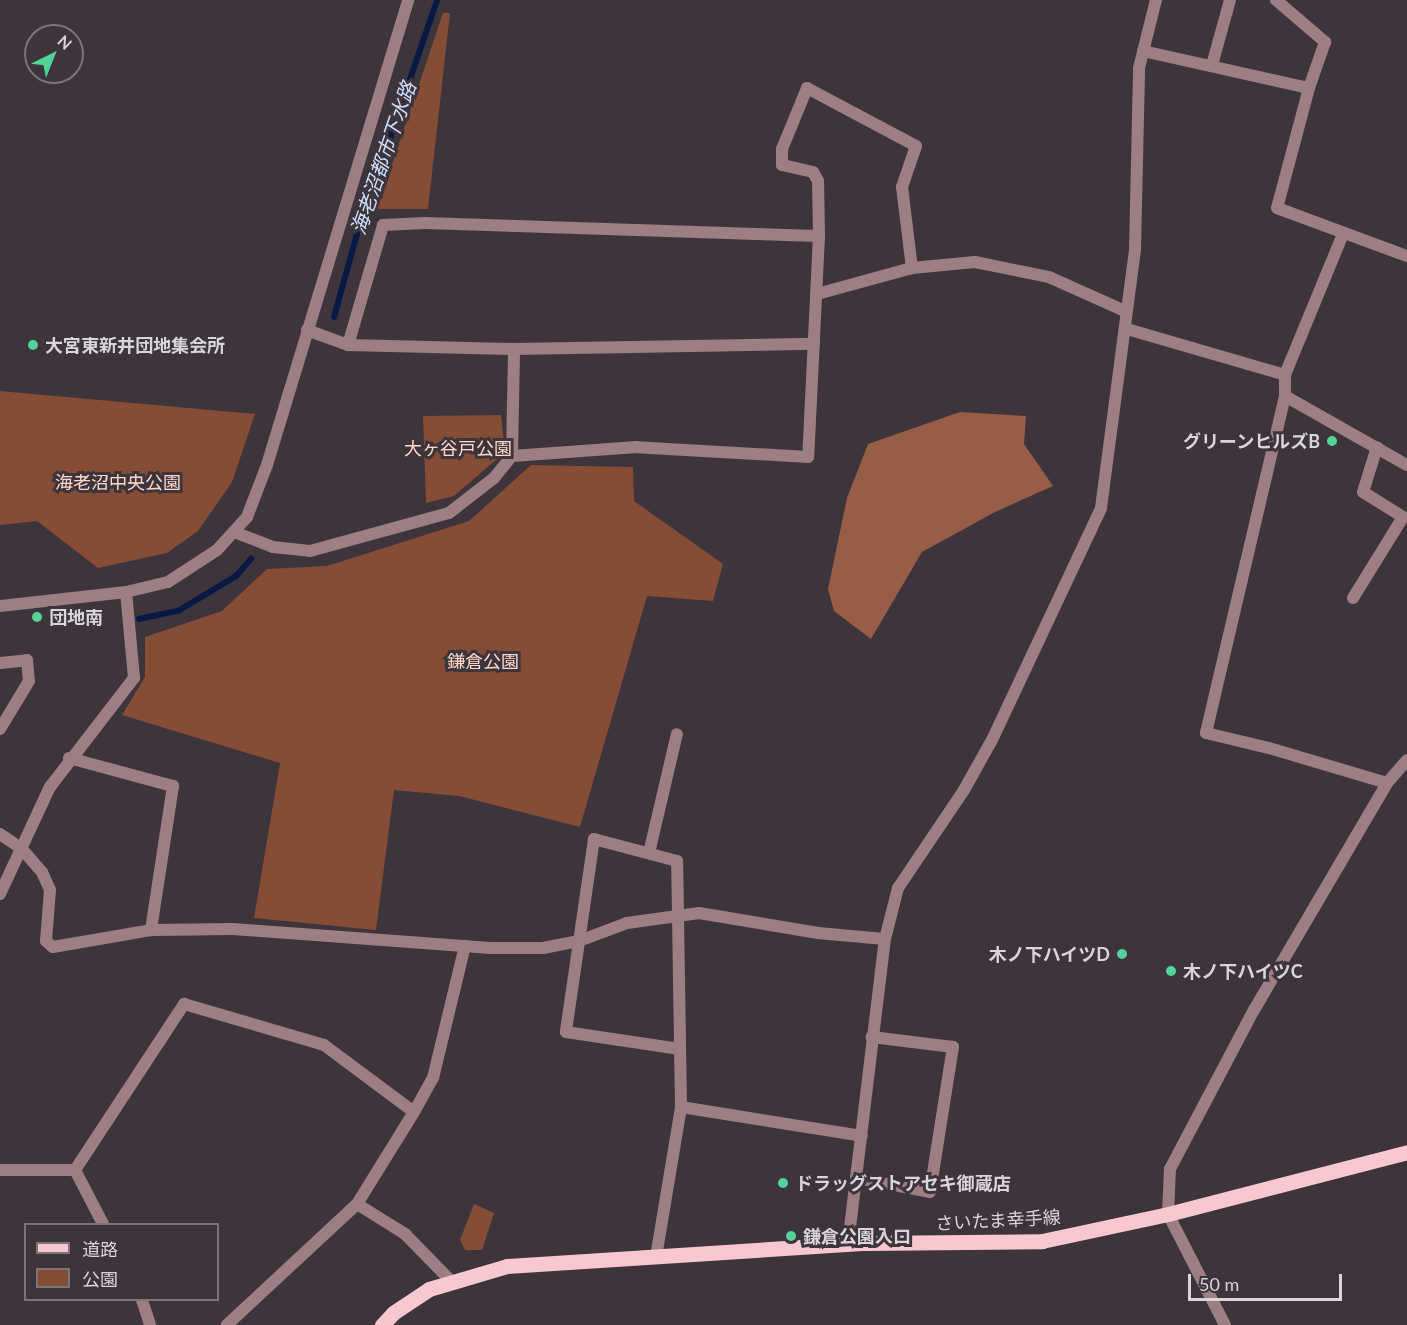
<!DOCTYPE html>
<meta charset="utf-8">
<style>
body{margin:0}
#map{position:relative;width:1407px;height:1325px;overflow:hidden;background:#3d353b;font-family:Lato,"Noto Sans JP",sans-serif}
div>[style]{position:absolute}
.green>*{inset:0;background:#854c36}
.forest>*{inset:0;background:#985d46}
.stream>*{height:6px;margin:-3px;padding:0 3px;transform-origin:3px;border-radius:3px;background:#071944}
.minor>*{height:12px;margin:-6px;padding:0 6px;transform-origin:6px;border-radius:6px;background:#9c7e83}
.tertiary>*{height:12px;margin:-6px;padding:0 6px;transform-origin:6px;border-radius:6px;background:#9c7e83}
.primary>*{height:15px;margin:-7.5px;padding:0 7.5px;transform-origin:7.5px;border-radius:7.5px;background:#f9c7cf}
.dots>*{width:16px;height:16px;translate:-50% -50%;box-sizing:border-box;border:3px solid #3d353b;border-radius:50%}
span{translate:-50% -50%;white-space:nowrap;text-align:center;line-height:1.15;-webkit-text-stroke:6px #3d353b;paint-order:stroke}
.poi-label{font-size:18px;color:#d9d5d8;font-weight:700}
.left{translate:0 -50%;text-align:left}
.right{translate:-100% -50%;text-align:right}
.park-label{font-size:18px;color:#fdd8ca}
.street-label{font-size:18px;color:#d9d5d8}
.water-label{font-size:20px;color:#cfdffe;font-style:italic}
.legend{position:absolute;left:24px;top:1223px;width:195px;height:78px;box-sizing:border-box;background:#3d353b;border:2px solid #7b757a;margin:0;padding:8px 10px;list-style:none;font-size:18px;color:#d9d5d8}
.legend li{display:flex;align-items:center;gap:12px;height:30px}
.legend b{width:30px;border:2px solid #7b757a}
.north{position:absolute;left:24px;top:24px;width:60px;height:60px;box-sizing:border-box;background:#3d353b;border:2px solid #7b757a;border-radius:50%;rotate:43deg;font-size:16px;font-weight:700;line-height:24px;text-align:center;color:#d9d5d8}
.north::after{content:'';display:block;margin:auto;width:21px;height:27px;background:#52d397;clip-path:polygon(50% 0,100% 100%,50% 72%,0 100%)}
.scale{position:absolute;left:1188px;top:1274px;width:154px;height:27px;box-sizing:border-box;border:3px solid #d9d5d8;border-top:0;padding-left:8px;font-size:18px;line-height:21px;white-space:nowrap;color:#d9d5d8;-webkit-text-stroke:4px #3d353b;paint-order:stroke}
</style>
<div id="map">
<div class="green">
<i style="clip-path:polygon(443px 13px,450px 13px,428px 209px,377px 209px)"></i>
<i style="clip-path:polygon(0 391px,255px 414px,232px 482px,198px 531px,167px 553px,98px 568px,37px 521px,0 525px)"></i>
<i style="clip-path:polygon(501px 415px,505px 452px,454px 496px,426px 503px,423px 416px)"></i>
<i style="clip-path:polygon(531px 465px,633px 467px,634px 501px,723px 564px,713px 601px,647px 596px,580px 827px,459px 796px,394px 790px,376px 930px,254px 918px,280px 763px,122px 715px,145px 677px,145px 637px,222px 611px,267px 569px,327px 566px,469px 521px)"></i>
<i style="clip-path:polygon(474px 1204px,494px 1213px,482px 1250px,465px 1250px,460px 1240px)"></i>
</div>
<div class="forest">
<i style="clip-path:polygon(960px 412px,1026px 416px,1024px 444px,1053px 486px,995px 512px,922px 552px,871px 639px,834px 611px,828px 589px,847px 498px,868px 444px)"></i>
</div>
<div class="stream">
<i style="left:334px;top:317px;width:86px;rotate:-74.5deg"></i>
<i style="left:357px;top:234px;width:247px;rotate:-71.1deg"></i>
<i style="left:139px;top:619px;width:40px;rotate:-12deg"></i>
<i style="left:178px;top:611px;width:68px;rotate:-31.1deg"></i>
<i style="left:236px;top:576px;width:23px;rotate:-49deg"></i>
</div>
<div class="minor">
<i style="left:1276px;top:0;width:65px;rotate:40.6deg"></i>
<i style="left:1325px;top:42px;width:49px;rotate:109.2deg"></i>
<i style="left:1309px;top:88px;width:124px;rotate:104.9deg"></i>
<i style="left:1277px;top:208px;width:139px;rotate:20.3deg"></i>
<i style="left:1143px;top:51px;width:170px;rotate:12.6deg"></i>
<i style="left:1212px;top:65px;width:67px;rotate:-74.5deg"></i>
<i style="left:1343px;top:234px;width:152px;rotate:112.4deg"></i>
<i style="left:1285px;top:375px;width:21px;rotate:90deg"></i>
<i style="left:1285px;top:396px;width:346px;rotate:103.2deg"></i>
<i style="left:1206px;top:733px;width:65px;rotate:13.4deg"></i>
<i style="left:1269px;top:748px;width:123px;rotate:16.5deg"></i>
<i style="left:819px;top:236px;width:55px;rotate:-91deg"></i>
<i style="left:818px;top:181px;width:10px;rotate:-119deg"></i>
<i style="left:813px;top:172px;width:32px;rotate:-167deg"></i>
<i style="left:782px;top:165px;width:16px;rotate:-90deg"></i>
<i style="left:782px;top:149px;width:66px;rotate:-67.7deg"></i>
<i style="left:807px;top:88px;width:123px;rotate:28deg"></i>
<i style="left:916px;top:146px;width:43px;rotate:108.9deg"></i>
<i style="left:902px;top:187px;width:82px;rotate:83deg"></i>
<i style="left:817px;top:294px;width:98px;rotate:-15.3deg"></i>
<i style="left:912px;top:268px;width:63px;rotate:-5.4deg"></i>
<i style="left:975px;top:262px;width:76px;rotate:11.5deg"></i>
<i style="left:1049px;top:277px;width:85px;rotate:24.2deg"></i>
<i style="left:1127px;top:329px;width:165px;rotate:16.2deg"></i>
<i style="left:307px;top:330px;width:44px;rotate:20.1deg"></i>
<i style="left:348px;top:345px;width:125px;rotate:-73.7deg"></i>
<i style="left:383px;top:225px;width:42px;rotate:-2.7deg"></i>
<i style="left:425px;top:223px;width:394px;rotate:1.9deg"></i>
<i style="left:819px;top:236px;width:221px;rotate:92.8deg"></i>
<i style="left:808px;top:457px;width:171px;rotate:-176.7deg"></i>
<i style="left:637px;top:447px;width:125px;rotate:175.9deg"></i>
<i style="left:348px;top:345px;width:166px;rotate:1.4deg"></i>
<i style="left:514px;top:349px;width:300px;rotate:-1deg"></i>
<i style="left:1285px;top:396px;width:140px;rotate:29.5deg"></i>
<i style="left:234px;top:532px;width:42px;rotate:21deg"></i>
<i style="left:273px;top:547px;width:37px;rotate:6deg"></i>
<i style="left:310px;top:551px;width:144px;rotate:-15.3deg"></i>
<i style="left:449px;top:513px;width:57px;rotate:-37.9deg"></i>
<i style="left:494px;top:478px;width:28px;rotate:-51deg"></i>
<i style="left:512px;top:456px;width:107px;rotate:-88.9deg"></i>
<i style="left:1353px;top:598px;width:95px;rotate:-58.3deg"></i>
<i style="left:1403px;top:517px;width:47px;rotate:-148deg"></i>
<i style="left:1363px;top:492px;width:47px;rotate:-72.7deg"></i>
<i style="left:0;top:663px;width:27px;rotate:-6deg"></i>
<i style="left:27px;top:660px;width:21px;rotate:85deg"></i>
<i style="left:29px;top:681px;width:56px;rotate:121.1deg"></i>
<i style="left:69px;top:758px;width:108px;rotate:15.1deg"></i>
<i style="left:173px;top:786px;width:146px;rotate:98.7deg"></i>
<i style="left:0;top:834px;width:25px;rotate:34deg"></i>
<i style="left:21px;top:848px;width:32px;rotate:49deg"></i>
<i style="left:42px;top:872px;width:20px;rotate:66deg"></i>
<i style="left:50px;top:890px;width:51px;rotate:94.5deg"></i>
<i style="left:46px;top:941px;width:9px;rotate:41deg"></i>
<i style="left:53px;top:947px;width:99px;rotate:-9.8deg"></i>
<i style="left:151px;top:930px;width:82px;rotate:-0.7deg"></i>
<i style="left:233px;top:929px;width:258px;rotate:4.2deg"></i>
<i style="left:490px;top:948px;width:53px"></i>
<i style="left:543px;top:948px;width:37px;rotate:-11deg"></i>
<i style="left:579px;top:941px;width:51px;rotate:-20.6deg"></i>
<i style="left:627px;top:923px;width:73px;rotate:-7.9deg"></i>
<i style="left:699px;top:913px;width:121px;rotate:9.5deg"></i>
<i style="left:818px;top:933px;width:67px;rotate:5.1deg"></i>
<i style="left:649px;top:853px;width:122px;rotate:-76.8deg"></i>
<i style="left:0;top:894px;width:118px;rotate:-65deg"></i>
<i style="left:50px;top:787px;width:138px;rotate:-52.4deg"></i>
<i style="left:134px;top:678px;width:86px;rotate:-95.3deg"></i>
<i style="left:681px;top:1107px;width:183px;rotate:9.1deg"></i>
<i style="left:414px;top:1112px;width:39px;rotate:-61deg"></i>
<i style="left:433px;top:1078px;width:136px;rotate:-76.4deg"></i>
<i style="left:0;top:1170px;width:75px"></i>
<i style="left:856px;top:1178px;width:75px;rotate:10.7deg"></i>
<i style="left:930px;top:1192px;width:147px;rotate:-81deg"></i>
<i style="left:953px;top:1047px;width:82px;rotate:-173deg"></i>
<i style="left:357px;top:1204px;width:57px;rotate:32deg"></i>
<i style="left:405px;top:1234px;width:64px;rotate:45.6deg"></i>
<i style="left:103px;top:1224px;width:61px;rotate:-117.4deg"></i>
<i style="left:75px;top:1170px;width:199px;rotate:-56.7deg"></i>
<i style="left:184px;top:1004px;width:146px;rotate:16.3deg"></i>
<i style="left:324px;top:1045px;width:112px;rotate:36.7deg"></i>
<i style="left:414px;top:1112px;width:108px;rotate:121.8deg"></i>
<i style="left:357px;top:1204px;width:178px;rotate:137.1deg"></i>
<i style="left:848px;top:1244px;width:307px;rotate:-83.1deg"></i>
<i style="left:885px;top:939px;width:53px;rotate:-75.7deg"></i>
<i style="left:898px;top:888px;width:118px;rotate:-56deg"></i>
<i style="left:964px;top:790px;width:57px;rotate:-60.8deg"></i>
<i style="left:992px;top:740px;width:256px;rotate:-64.8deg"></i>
<i style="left:1101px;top:508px;width:261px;rotate:-82.5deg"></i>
<i style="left:1135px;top:249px;width:181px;rotate:-88.7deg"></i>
<i style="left:1139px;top:68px;width:70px;rotate:-76deg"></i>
<i style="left:656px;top:1257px;width:152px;rotate:-80.5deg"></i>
<i style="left:681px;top:1107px;width:246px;rotate:-90.9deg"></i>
<i style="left:677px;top:861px;width:86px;rotate:-165.2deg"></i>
<i style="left:594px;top:839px;width:195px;rotate:98.3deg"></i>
<i style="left:566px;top:1032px;width:115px;rotate:8.5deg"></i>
<i style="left:142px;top:1300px;width:26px;rotate:72deg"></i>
<i style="left:1225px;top:1325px;width:125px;rotate:-117.2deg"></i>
<i style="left:1168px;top:1214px;width:45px;rotate:-87.5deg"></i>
<i style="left:1170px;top:1169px;width:180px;rotate:-62.2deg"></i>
<i style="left:1254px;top:1010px;width:263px;rotate:-59.6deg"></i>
<i style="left:1387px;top:783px;width:30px;rotate:-49deg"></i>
</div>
<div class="tertiary">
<i style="left:0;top:606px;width:127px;rotate:-6.3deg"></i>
<i style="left:126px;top:592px;width:43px;rotate:-13.4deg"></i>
<i style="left:168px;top:582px;width:59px;rotate:-33.1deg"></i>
<i style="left:217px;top:550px;width:45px;rotate:-47.7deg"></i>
<i style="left:247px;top:517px;width:56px;rotate:-69deg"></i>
<i style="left:267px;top:465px;width:486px;rotate:-73.1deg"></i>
</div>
<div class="primary">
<i style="left:382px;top:1325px;width:16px;rotate:-47deg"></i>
<i style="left:393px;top:1313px;width:43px;rotate:-33.7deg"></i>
<i style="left:429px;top:1289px;width:81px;rotate:-16.4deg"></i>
<i style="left:507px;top:1266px;width:359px;rotate:-3.7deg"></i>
<i style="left:865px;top:1243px;width:177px;rotate:-0.6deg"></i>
<i style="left:1042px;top:1241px;width:129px;rotate:-12.1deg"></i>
<i style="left:1168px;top:1214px;width:247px;rotate:-14.5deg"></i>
</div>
<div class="dots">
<i style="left:33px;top:345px;background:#52d397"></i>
<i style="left:1332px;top:441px;background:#52d397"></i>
<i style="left:37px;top:617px;background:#52d397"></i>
<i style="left:1122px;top:954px;background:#52d397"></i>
<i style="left:1171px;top:971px;background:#52d397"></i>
<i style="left:783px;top:1183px;background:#52d397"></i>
<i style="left:791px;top:1236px;background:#52d397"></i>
</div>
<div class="poi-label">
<span class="left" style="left:45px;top:345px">大宮東新井団地集会所</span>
<span class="right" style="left:1320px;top:441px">グリーンヒルズB</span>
<span class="left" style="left:49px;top:617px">団地南</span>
<span class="right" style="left:1110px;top:954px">木ノ下ハイツD</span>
<span class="left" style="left:1183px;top:971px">木ノ下ハイツC</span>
<span class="left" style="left:795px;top:1183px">ドラッグストアセキ御蔵店</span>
<span class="left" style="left:803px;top:1236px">鎌倉公園入口</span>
</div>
<div class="park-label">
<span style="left:458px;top:448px">大ヶ谷戸公園</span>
<span style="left:118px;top:482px">海老沼中央公園</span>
<span style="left:483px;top:661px">鎌倉公園</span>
</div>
<div class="street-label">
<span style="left:998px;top:1220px;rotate:-3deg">さいたま幸手線</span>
</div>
<div class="water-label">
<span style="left:383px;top:158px;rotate:-71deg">海老沼都市下水路</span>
</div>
<ul class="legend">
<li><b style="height:8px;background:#f9c7cf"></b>道路</li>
<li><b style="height:16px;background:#854c36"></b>公園</li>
</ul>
<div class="north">N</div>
<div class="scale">50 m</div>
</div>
